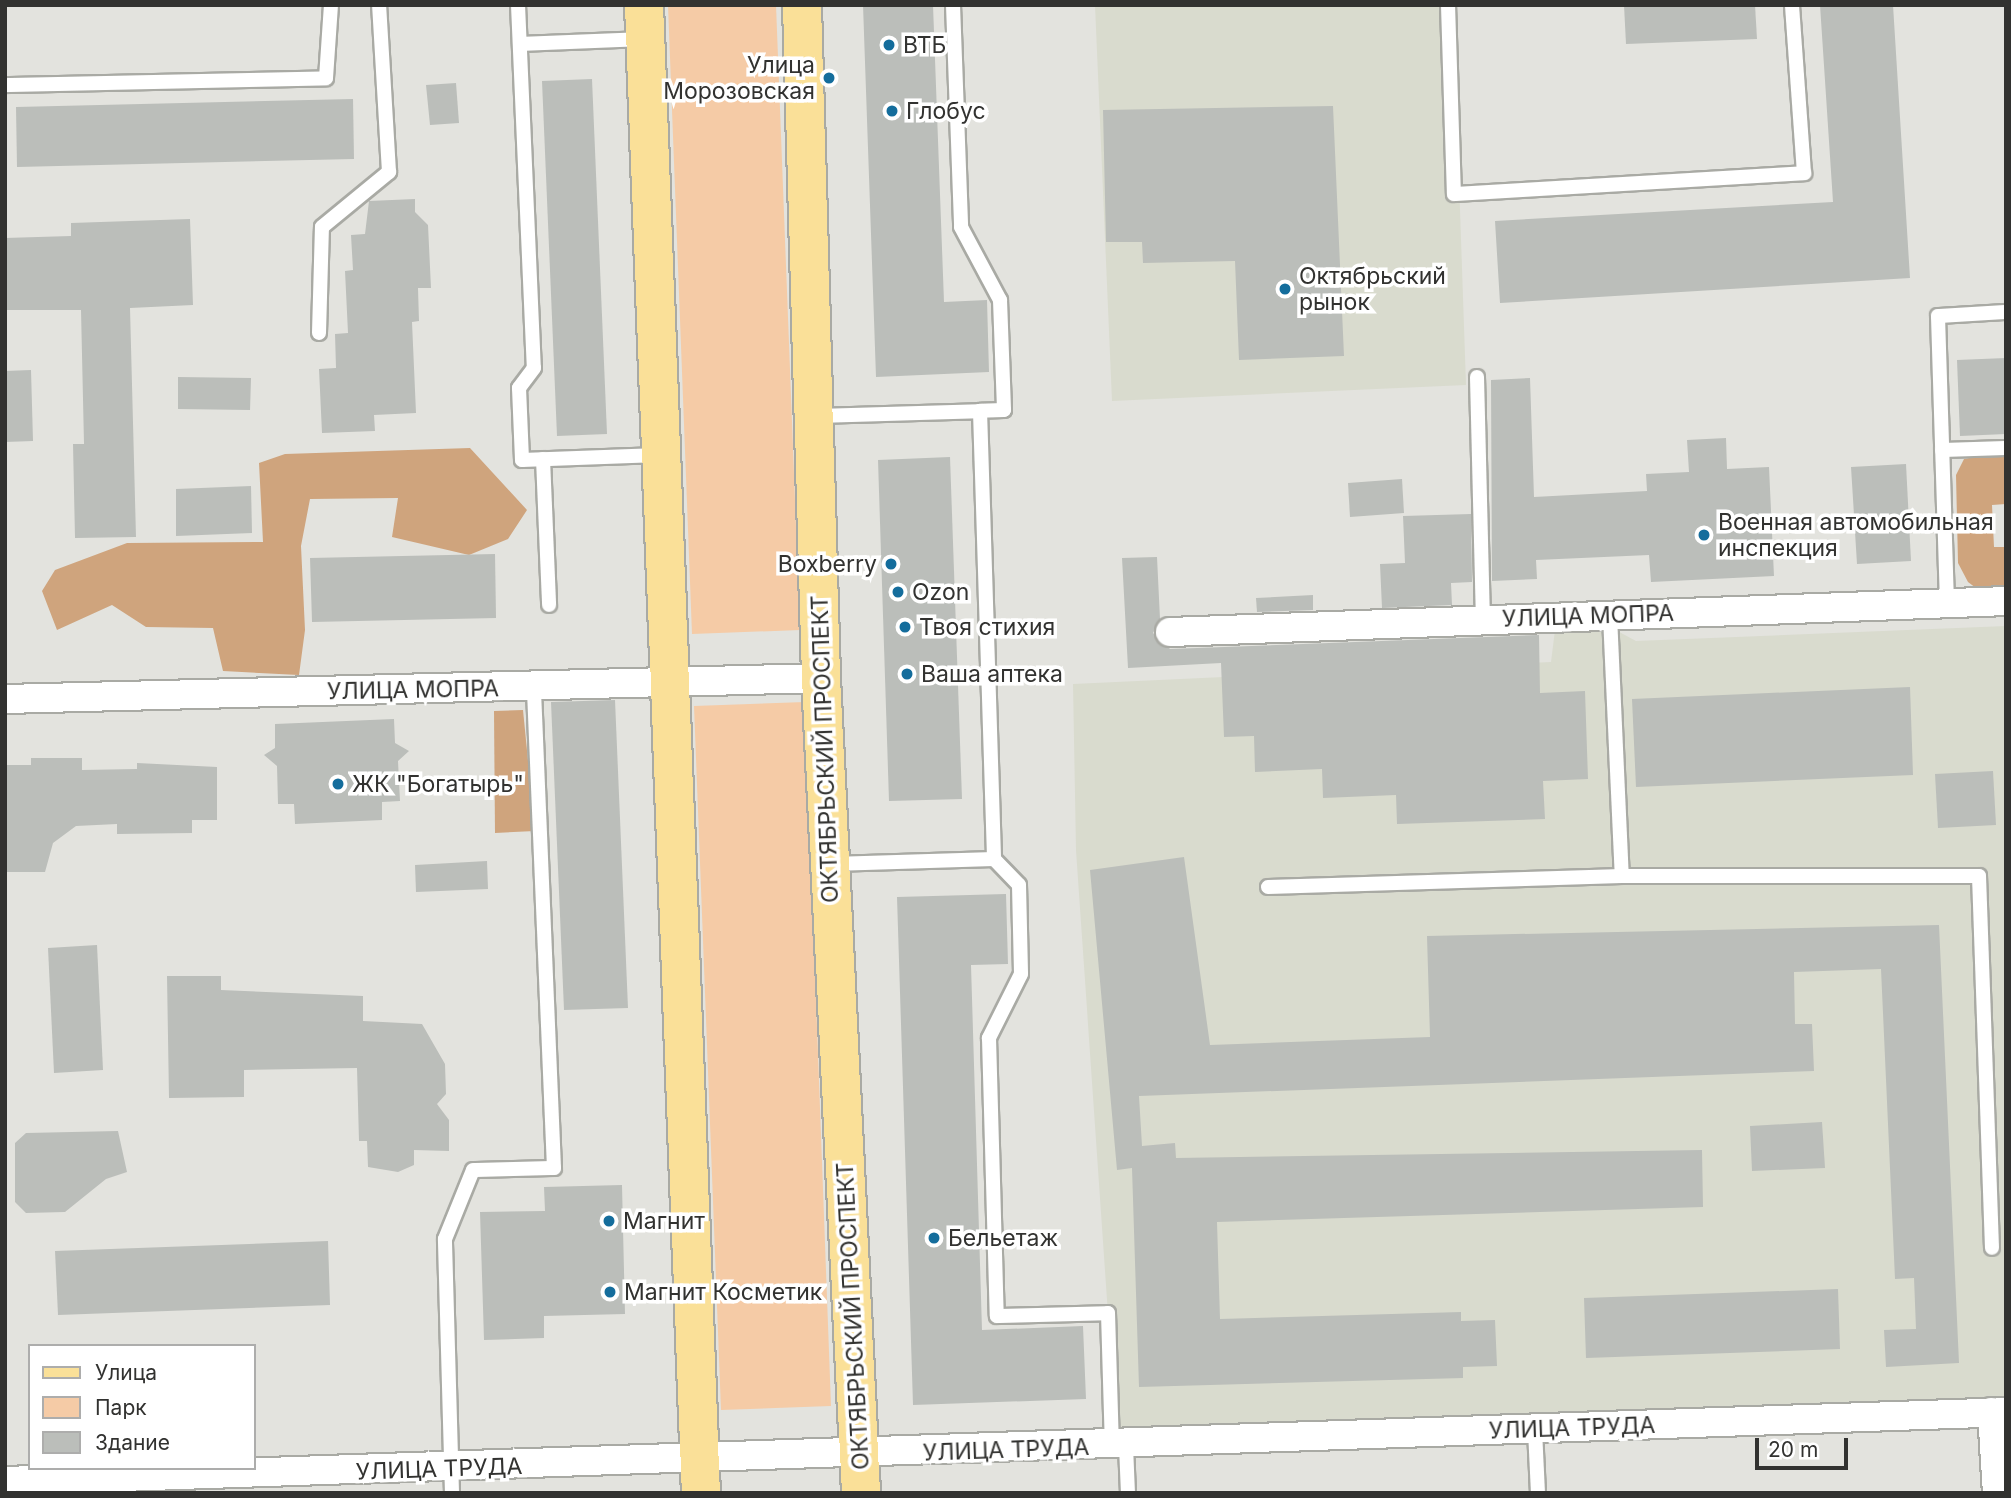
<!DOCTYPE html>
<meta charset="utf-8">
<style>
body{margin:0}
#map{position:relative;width:2011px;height:1498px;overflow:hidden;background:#e3e3de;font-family:Inter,sans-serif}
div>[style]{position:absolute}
.built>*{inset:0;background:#d9dbce}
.green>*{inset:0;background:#f5cba6}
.forest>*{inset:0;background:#cfa47d}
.building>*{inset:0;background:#bbbeba}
.roads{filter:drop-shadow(2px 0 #a9aaa4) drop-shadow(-2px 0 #a9aaa4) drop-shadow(0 2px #a9aaa4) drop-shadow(0 -2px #a9aaa4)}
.lane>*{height:14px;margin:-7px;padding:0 7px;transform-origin:7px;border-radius:7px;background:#fff}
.street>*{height:28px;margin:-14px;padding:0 14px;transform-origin:14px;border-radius:14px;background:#fff}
.primary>*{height:38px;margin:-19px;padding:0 19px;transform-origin:19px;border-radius:19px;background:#fae098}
.dots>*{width:19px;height:19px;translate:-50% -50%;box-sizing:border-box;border:4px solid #fff;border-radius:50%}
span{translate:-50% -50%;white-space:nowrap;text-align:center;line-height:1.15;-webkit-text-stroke:7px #fff;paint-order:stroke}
.poi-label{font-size:23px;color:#323230}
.left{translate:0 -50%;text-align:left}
.right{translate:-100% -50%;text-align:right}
.street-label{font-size:23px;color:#323230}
.frame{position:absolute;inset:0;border:7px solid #323230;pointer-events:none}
.legend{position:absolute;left:28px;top:1344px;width:228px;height:126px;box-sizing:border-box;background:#fff;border:2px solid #adadac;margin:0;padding:9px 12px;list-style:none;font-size:21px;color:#323230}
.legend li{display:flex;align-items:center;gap:14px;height:35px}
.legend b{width:35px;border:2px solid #adadac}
.scale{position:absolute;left:1755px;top:1438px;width:93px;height:32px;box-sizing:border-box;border:4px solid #323230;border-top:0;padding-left:9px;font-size:21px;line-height:24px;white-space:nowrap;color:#323230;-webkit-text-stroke:5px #fff;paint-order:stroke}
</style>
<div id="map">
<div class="built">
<i style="clip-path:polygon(1095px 5px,1453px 5px,1466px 385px,1112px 401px)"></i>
<i style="clip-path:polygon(2006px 626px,2006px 1398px,1116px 1430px,1076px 850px,1073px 684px,1551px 662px,1555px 630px,1610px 627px,1636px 641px)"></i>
</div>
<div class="green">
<i style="clip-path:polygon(668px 5px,776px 5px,800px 630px,692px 634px)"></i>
<i style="clip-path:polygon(805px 702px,831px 1406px,721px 1410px,694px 706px)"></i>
</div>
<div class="forest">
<i style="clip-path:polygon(470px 448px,527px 510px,508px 539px,469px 555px,392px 537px,398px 498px,310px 499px,301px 546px,305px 630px,299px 675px,223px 671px,213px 628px,146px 627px,112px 605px,57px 630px,42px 591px,55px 570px,127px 543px,263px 542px,259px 463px,285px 454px)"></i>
<i style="clip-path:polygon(2006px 451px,2006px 504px,1992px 505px,1994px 547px,2006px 547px,2006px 595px,1984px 594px,1968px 582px,1958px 563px,1956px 475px,1964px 459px)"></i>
<i style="clip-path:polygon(523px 710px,535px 831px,495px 833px,494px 711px)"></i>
</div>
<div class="building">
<i style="clip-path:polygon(863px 5px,933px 5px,944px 302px,987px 300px,989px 372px,876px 377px)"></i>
<i style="clip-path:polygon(1624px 5px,1755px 5px,1757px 39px,1626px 44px)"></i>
<i style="clip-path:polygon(1820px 5px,1893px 5px,1910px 278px,1500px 303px,1495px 221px,1833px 202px)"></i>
<i style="clip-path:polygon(592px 79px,607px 434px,557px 436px,542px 81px)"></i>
<i style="clip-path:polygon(456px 83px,459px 123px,430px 125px,426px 85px)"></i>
<i style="clip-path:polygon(353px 99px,354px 159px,17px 167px,16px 107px)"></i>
<i style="clip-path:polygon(1333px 106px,1344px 356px,1239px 360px,1235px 261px,1143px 263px,1142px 242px,1106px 242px,1103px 110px)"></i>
<i style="clip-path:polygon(415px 199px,415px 212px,428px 225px,431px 288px,418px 288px,419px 321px,412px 322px,416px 413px,374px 415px,375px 431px,322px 433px,319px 369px,336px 368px,335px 334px,348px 333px,345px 271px,353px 270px,351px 235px,365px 234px,369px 201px)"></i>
<i style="clip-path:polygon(190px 219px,193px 305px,130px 308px,136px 537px,75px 538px,73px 444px,84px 444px,81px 310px,5px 310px,5px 238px,71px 236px,71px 223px)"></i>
<i style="clip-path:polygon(2006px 358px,2006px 434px,1960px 436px,1957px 360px)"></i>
<i style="clip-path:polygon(31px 370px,33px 441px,5px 442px,5px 371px)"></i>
<i style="clip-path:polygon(178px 377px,251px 378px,250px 410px,178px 409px)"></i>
<i style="clip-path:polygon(1530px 378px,1534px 497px,1647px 491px,1646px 474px,1689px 472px,1687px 440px,1726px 438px,1727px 469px,1769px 467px,1774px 576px,1651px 582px,1649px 555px,1536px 560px,1537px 579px,1492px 581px,1491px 380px)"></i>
<i style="clip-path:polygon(950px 457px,962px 799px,889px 801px,878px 460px)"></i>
<i style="clip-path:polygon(1906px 464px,1911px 561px,1857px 564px,1851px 467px)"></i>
<i style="clip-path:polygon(1402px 479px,1404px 513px,1350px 517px,1348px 483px)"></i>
<i style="clip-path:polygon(251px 486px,252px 533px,176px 536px,176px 489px)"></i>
<i style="clip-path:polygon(1471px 514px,1472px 582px,1451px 583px,1452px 605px,1382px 608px,1380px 564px,1405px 563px,1403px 516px)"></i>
<i style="clip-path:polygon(495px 554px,496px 618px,312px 622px,310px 558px)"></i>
<i style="clip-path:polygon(1157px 557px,1160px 619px,1153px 633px,1170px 649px,1539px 635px,1540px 693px,1585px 691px,1588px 779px,1543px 781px,1545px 819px,1397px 824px,1396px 795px,1323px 798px,1322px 769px,1255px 772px,1254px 736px,1224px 737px,1221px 663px,1128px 668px,1122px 558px)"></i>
<i style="clip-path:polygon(1313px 595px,1313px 610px,1257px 612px,1256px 598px)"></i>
<i style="clip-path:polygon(1910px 687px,1913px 775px,1636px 787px,1632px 699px)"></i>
<i style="clip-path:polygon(615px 700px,628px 1008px,564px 1010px,551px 702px)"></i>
<i style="clip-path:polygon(394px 719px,395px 743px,409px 751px,398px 761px,400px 801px,382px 802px,382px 820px,295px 824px,294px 804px,278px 804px,277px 766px,264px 755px,275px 748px,275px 724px)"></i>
<i style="clip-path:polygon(31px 758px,82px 758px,82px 770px,137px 769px,137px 763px,217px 767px,217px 820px,192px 820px,192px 833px,117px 834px,117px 824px,76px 826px,53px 843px,45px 872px,5px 872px,5px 765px,31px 765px)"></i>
<i style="clip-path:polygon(1993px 771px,1996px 825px,1938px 828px,1935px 774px)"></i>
<i style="clip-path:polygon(1184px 857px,1210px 1045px,1430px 1037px,1427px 936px,1939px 925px,1959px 1363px,1886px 1367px,1884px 1330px,1916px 1329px,1914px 1278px,1895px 1279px,1881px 969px,1794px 972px,1795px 1024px,1812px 1024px,1814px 1071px,1139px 1096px,1142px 1146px,1175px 1143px,1176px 1158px,1702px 1150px,1703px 1207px,1217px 1222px,1220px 1319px,1461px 1312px,1461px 1321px,1495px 1320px,1497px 1366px,1463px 1367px,1463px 1378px,1139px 1387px,1132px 1168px,1117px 1170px,1090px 870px)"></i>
<i style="clip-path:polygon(487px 861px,488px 889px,416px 892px,415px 865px)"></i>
<i style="clip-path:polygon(1006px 894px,1008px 964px,971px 965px,982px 1330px,1083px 1326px,1086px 1399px,913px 1405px,897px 897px)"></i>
<i style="clip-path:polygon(97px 945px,103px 1070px,54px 1073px,48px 948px)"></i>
<i style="clip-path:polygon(167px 976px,221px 976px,221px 990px,363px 996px,363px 1021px,422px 1024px,445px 1064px,446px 1094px,437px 1104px,449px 1120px,449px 1151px,414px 1150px,414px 1165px,398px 1172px,368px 1167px,367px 1141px,359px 1141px,357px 1068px,244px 1070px,244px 1097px,169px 1098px)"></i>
<i style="clip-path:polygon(1822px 1122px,1825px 1168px,1752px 1171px,1750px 1126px)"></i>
<i style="clip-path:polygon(118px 1131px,127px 1172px,106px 1179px,65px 1212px,26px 1213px,15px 1202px,15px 1143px,26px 1133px)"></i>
<i style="clip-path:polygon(622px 1185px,625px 1314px,544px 1316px,544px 1338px,484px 1340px,480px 1212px,545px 1211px,544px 1187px)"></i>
<i style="clip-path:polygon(328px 1241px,330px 1305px,58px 1315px,55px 1251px)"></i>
<i style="clip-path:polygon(1838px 1289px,1840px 1349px,1586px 1358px,1584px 1298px)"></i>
</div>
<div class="roads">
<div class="lane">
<i style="left:518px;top:5px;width:363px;rotate:87.5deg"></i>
<i style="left:534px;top:368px;width:25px;rotate:127deg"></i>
<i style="left:519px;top:388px;width:72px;rotate:87.6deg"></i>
<i style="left:522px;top:460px;width:137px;rotate:-2.1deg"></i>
<i style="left:953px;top:5px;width:222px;rotate:87.9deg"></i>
<i style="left:961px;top:227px;width:83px;rotate:61.9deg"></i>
<i style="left:1000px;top:300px;width:110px;rotate:87.9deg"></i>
<i style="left:1004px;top:410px;width:24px;rotate:178deg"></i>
<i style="left:1448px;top:5px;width:189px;rotate:88.2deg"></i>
<i style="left:1454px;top:194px;width:351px;rotate:-3.4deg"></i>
<i style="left:1804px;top:173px;width:168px;rotate:-94.1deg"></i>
<i style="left:520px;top:44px;width:124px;rotate:-2.3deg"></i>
<i style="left:5px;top:85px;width:321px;rotate:-1.2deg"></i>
<i style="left:326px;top:78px;width:73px;rotate:-86.1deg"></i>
<i style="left:319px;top:333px;width:106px;rotate:-88.4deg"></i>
<i style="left:322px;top:227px;width:87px;rotate:-39.4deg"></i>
<i style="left:389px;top:172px;width:167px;rotate:-93.4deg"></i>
<i style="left:1477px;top:377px;width:243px;rotate:88.6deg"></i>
<i style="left:816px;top:416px;width:164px;rotate:-1.7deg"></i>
<i style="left:980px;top:411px;width:448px;rotate:88.2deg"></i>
<i style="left:994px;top:859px;width:162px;rotate:178.2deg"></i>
<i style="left:1942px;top:450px;width:64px;rotate:-1.8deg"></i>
<i style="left:543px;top:459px;width:146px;rotate:87.6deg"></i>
<i style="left:1947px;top:603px;width:287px;rotate:-91.8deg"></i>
<i style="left:1938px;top:316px;width:68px;rotate:-3.4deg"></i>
<i style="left:1610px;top:616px;width:260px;rotate:87.4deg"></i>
<i style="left:994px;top:859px;width:36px;rotate:46deg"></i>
<i style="left:1019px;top:885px;width:89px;rotate:88.7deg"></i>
<i style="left:1021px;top:974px;width:72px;rotate:116.6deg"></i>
<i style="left:989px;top:1038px;width:278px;rotate:88.4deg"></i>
<i style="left:997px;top:1316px;width:111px;rotate:-1.5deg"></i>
<i style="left:1108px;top:1313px;width:133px;rotate:88.3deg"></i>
<i style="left:1268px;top:887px;width:354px;rotate:-1.8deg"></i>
<i style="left:1622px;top:876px;width:357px"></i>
<i style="left:1979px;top:876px;width:372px;rotate:88deg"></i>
<i style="left:1535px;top:1430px;width:63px;rotate:87.3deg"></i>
<i style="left:1126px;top:1446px;width:47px;rotate:87.6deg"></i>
<i style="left:452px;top:1493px;width:254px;rotate:-91.6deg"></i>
<i style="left:445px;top:1239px;width:74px;rotate:-67.9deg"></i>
<i style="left:473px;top:1170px;width:81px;rotate:-1.4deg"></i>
<i style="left:554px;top:1168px;width:481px;rotate:-92.4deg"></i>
</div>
<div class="street">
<i style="left:1170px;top:632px;width:837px;rotate:-2.12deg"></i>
<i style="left:5px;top:699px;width:816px;rotate:-1.47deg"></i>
<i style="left:1992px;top:1412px;width:81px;rotate:86.5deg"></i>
<i style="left:5px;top:1481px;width:2002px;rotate:-1.97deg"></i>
</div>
<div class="primary">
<i style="left:644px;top:5px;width:1489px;rotate:87.81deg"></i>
<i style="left:802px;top:5px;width:673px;rotate:88.38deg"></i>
<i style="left:821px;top:678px;width:816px;rotate:87.19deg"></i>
</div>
</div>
<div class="dots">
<i style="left:889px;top:45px;background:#146d9c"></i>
<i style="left:829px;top:78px;background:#146d9c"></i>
<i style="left:892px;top:111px;background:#146d9c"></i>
<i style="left:1285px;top:289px;background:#146d9c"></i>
<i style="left:1704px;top:535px;background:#146d9c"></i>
<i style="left:891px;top:564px;background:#146d9c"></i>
<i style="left:898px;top:592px;background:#146d9c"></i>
<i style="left:905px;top:627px;background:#146d9c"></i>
<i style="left:907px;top:674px;background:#146d9c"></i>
<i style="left:338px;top:784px;background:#146d9c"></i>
<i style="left:609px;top:1221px;background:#146d9c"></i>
<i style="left:934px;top:1238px;background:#146d9c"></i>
<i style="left:610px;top:1292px;background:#146d9c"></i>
</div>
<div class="poi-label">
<span class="left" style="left:903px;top:45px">ВТБ</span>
<span class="right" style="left:815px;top:78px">Улица<br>Морозовская</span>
<span class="left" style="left:906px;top:111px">Глобус</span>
<span class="left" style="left:1299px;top:289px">Октябрьский<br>рынок</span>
<span class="left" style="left:1718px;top:535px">Военная автомобильная<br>инспекция</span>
<span class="right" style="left:877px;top:564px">Boxberry</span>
<span class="left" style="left:912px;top:592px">Ozon</span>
<span class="left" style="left:919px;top:627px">Твоя стихия</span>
<span class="left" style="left:921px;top:674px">Ваша аптека</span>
<span class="left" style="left:352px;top:784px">ЖК "Богатырь"</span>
<span class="left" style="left:623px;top:1221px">Магнит</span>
<span class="left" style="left:948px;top:1238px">Бельетаж</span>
<span class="left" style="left:624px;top:1292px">Магнит Косметик</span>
</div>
<div class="street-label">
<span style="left:1588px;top:616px;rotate:-2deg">УЛИЦА МОПРА</span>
<span style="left:413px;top:690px;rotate:-1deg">УЛИЦА МОПРА</span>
<span style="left:825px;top:749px;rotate:-92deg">ОКТЯБРЬСКИЙ ПРОСПЕКТ</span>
<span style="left:853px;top:1316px;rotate:-93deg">ОКТЯБРЬСКИЙ ПРОСПЕКТ</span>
<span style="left:1572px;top:1428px;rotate:-2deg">УЛИЦА ТРУДА</span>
<span style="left:1006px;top:1450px;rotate:-2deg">УЛИЦА ТРУДА</span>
<span style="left:439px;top:1469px;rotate:-2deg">УЛИЦА ТРУДА</span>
</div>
<div class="frame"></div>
<ul class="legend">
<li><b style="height:9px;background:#fae098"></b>Улица</li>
<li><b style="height:19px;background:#f5cba6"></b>Парк</li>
<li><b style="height:19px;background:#bbbeba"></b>Здание</li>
</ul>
<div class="scale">20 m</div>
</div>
